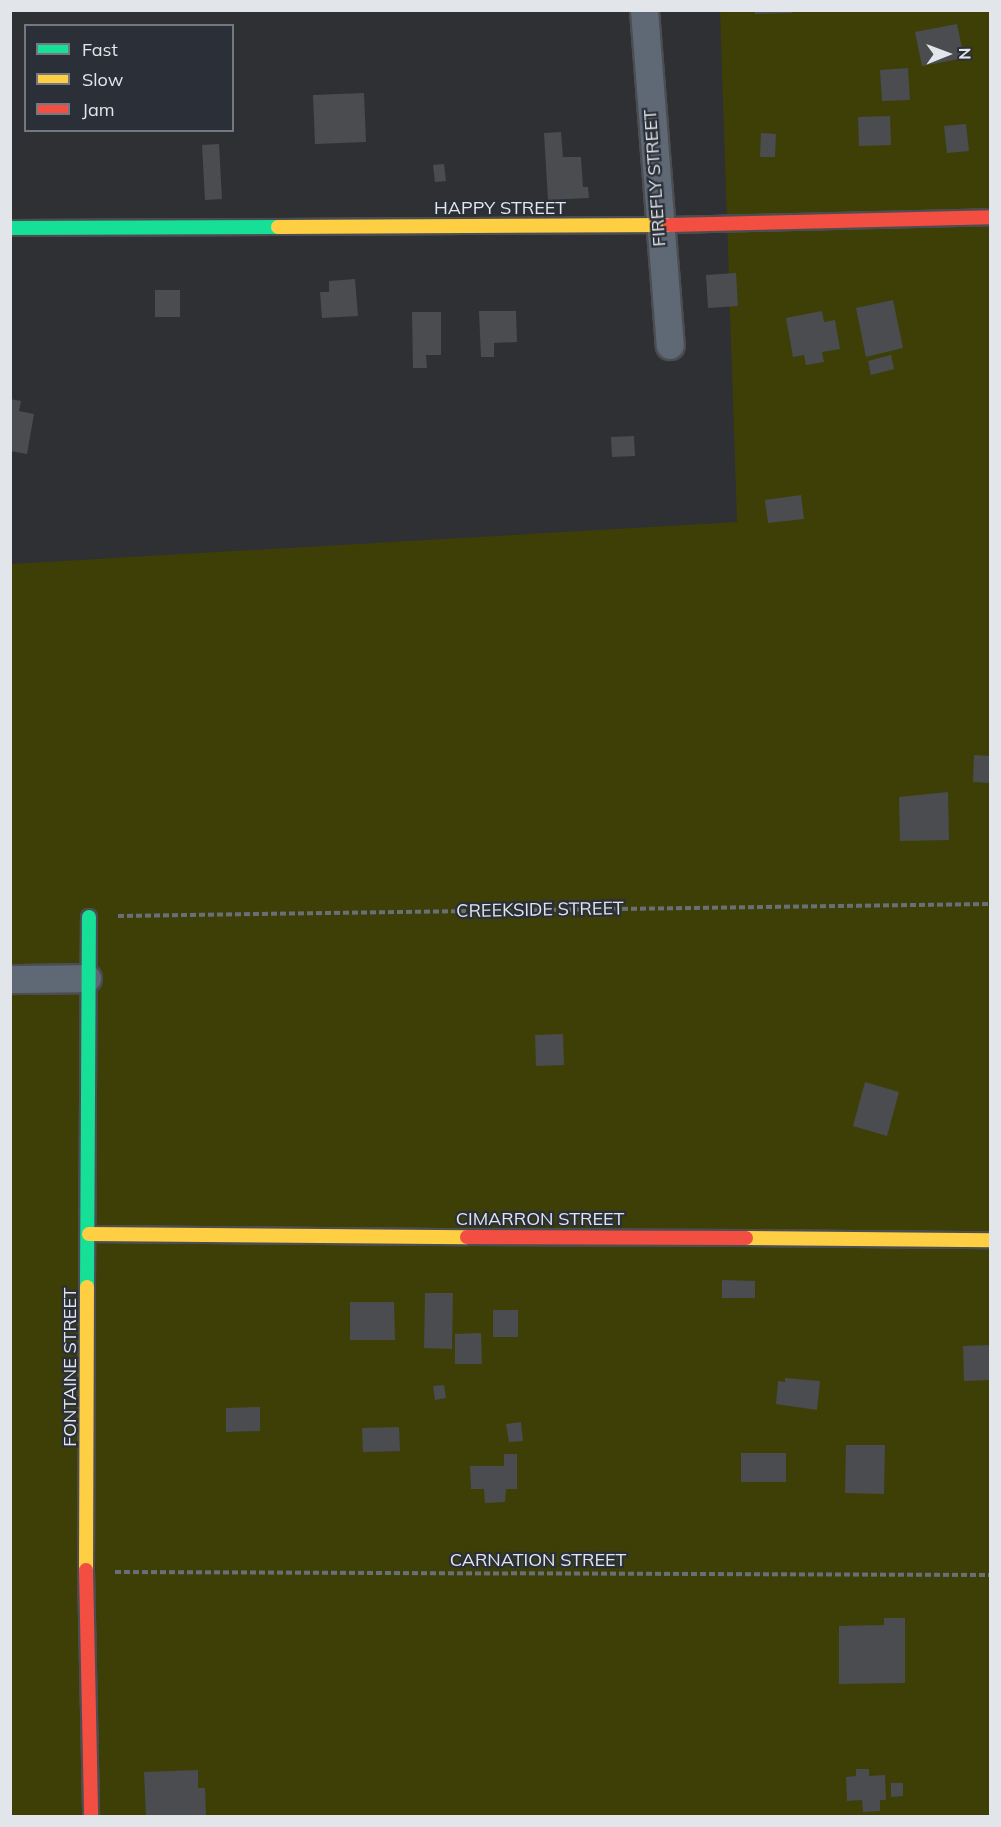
<!DOCTYPE html>
<style>
body{margin:0}
#map{position:relative;width:1001px;height:1827px;overflow:hidden;background:#2e3034;font-family:Mulish,sans-serif}
div>[style]{position:absolute}
.green>*{inset:0;background:#3d3f07}
.building>*{inset:0;background:#4a4c50}
.path>*{height:4px;margin-top:-2px;transform-origin:0;background:repeating-linear-gradient(90deg,#696e77 0 6px,transparent 0 9px)}
.roads{filter:drop-shadow(2px 0 #4c4d50) drop-shadow(-2px 0 #4c4d50) drop-shadow(0 2px #4c4d50) drop-shadow(0 -2px #4c4d50)}
.street>*{height:27px;margin:-13.5px;padding:0 13.5px;transform-origin:13.5px;border-radius:13.5px;background:#5f6875}
.fast>*{height:14px;margin:-7px;padding:0 7px;transform-origin:7px;border-radius:7px;background:#16e098}
.slow>*{height:14px;margin:-7px;padding:0 7px;transform-origin:7px;border-radius:7px;background:#ffcf43}
.jam>*{height:14px;margin:-7px;padding:0 7px;transform-origin:7px;border-radius:7px;background:#f24e42}
span{translate:-50% -50%;white-space:nowrap;text-align:center;line-height:1.15;-webkit-text-stroke:4.5px #2a2f38;paint-order:stroke}
.street-label{font-size:18px;color:#e2e6eb}
.frame{position:absolute;inset:0;border:12px solid #e2e6eb;pointer-events:none}
.legend{position:absolute;left:24px;top:24px;width:210px;height:108px;box-sizing:border-box;background:#2a2f38;border:2px solid #747880;margin:0;padding:8px 10px;list-style:none;font-size:18px;color:#e2e6eb}
.legend li{display:flex;align-items:center;gap:12px;height:30px}
.legend b{width:30px;border:2px solid #747880}
.north{position:absolute;left:917px;top:24px;width:60px;height:60px;-webkit-text-stroke:4px #2a2f38;paint-order:stroke;rotate:89deg;font-size:16px;font-weight:700;line-height:24px;text-align:center;color:#e2e6eb}
.north::after{content:'';display:block;margin:auto;width:21px;height:27px;background:#e2e6eb;clip-path:polygon(50% 0,100% 100%,50% 72%,0 100%)}
</style>
<div id="map">
<div class="green">
<i style="clip-path:polygon(720px 11px,990px 11px,990px 1816px,11px 1816px,11px 564px,737px 522px)"></i>
</div>
<div class="building">
<i style="clip-path:polygon(755px 10px,792px 10px,792px 13px,755px 14px)"></i>
<i style="clip-path:polygon(957px 24px,964px 58px,922px 66px,915px 32px)"></i>
<i style="clip-path:polygon(908px 68px,910px 100px,882px 101px,880px 70px)"></i>
<i style="clip-path:polygon(364px 93px,366px 142px,315px 144px,313px 95px)"></i>
<i style="clip-path:polygon(890px 116px,891px 145px,859px 146px,858px 117px)"></i>
<i style="clip-path:polygon(966px 124px,969px 151px,947px 153px,944px 126px)"></i>
<i style="clip-path:polygon(561px 132px,563px 157px,581px 157px,583px 187px,588px 187px,589px 198px,548px 200px,544px 133px)"></i>
<i style="clip-path:polygon(761px 133px,776px 134px,775px 157px,760px 157px)"></i>
<i style="clip-path:polygon(219px 144px,222px 199px,205px 200px,202px 145px)"></i>
<i style="clip-path:polygon(444px 164px,446px 181px,435px 182px,433px 165px)"></i>
<i style="clip-path:polygon(736px 273px,738px 306px,708px 308px,706px 275px)"></i>
<i style="clip-path:polygon(355px 279px,358px 316px,322px 318px,320px 292px,329px 292px,329px 281px)"></i>
<i style="clip-path:polygon(155px 290px,180px 290px,180px 317px,155px 317px)"></i>
<i style="clip-path:polygon(893px 300px,903px 348px,866px 357px,856px 308px)"></i>
<i style="clip-path:polygon(479px 311px,516px 311px,517px 342px,494px 343px,494px 357px,481px 357px)"></i>
<i style="clip-path:polygon(822px 311px,824px 322px,835px 320px,840px 349px,822px 352px,824px 362px,806px 365px,804px 355px,793px 357px,786px 318px)"></i>
<i style="clip-path:polygon(412px 312px,441px 312px,441px 355px,426px 355px,427px 368px,413px 368px)"></i>
<i style="clip-path:polygon(891px 355px,894px 369px,871px 375px,868px 361px)"></i>
<i style="clip-path:polygon(10px 399px,21px 401px,19px 411px,34px 414px,27px 454px,10px 451px)"></i>
<i style="clip-path:polygon(634px 436px,635px 456px,612px 457px,611px 437px)"></i>
<i style="clip-path:polygon(801px 495px,804px 519px,768px 523px,765px 500px)"></i>
<i style="clip-path:polygon(974px 755px,990px 756px,990px 783px,973px 782px)"></i>
<i style="clip-path:polygon(948px 792px,949px 840px,900px 841px,899px 797px)"></i>
<i style="clip-path:polygon(563px 1034px,564px 1065px,536px 1066px,535px 1035px)"></i>
<i style="clip-path:polygon(865px 1082px,899px 1092px,887px 1136px,853px 1126px)"></i>
<i style="clip-path:polygon(722px 1280px,755px 1281px,755px 1298px,722px 1298px)"></i>
<i style="clip-path:polygon(425px 1293px,453px 1293px,452px 1349px,424px 1348px)"></i>
<i style="clip-path:polygon(350px 1302px,394px 1302px,395px 1340px,350px 1340px)"></i>
<i style="clip-path:polygon(493px 1310px,518px 1310px,518px 1337px,493px 1337px)"></i>
<i style="clip-path:polygon(481px 1333px,482px 1364px,455px 1364px,455px 1334px)"></i>
<i style="clip-path:polygon(990px 1345px,990px 1380px,964px 1381px,963px 1346px)"></i>
<i style="clip-path:polygon(785px 1378px,820px 1381px,817px 1410px,776px 1404px,778px 1381px,785px 1382px)"></i>
<i style="clip-path:polygon(444px 1385px,446px 1398px,435px 1400px,433px 1386px)"></i>
<i style="clip-path:polygon(260px 1407px,260px 1431px,226px 1432px,226px 1408px)"></i>
<i style="clip-path:polygon(521px 1422px,523px 1441px,509px 1442px,506px 1424px)"></i>
<i style="clip-path:polygon(399px 1427px,400px 1451px,363px 1452px,362px 1428px)"></i>
<i style="clip-path:polygon(846px 1445px,885px 1445px,884px 1494px,845px 1493px)"></i>
<i style="clip-path:polygon(741px 1453px,786px 1453px,786px 1482px,741px 1482px)"></i>
<i style="clip-path:polygon(504px 1454px,517px 1454px,517px 1489px,506px 1489px,505px 1502px,485px 1503px,484px 1489px,471px 1489px,470px 1466px,504px 1466px)"></i>
<i style="clip-path:polygon(884px 1618px,905px 1618px,905px 1683px,839px 1684px,839px 1626px,884px 1625px)"></i>
<i style="clip-path:polygon(856px 1769px,869px 1769px,869px 1776px,885px 1775px,886px 1800px,880px 1800px,880px 1811px,863px 1812px,862px 1800px,847px 1801px,846px 1777px,856px 1776px)"></i>
<i style="clip-path:polygon(198px 1770px,198px 1788px,205px 1788px,206px 1816px,146px 1816px,144px 1772px)"></i>
<i style="clip-path:polygon(891px 1783px,903px 1783px,903px 1796px,891px 1797px)"></i>
</div>
<div class="path">
<i style="left:118px;top:916px;width:872px;rotate:-0.79deg"></i>
<i style="left:115px;top:1572px;width:875px;rotate:0.2deg"></i>
</div>
<div class="roads">
<div class="street">
<i style="left:644px;top:10px;width:336px;rotate:85.6deg"></i>
<i style="left:10px;top:979px;width:77px;rotate:-0.7deg"></i>
</div>
<div class="fast">
<i style="left:10px;top:228px;width:268px;rotate:-0.2deg"></i>
<i style="left:87px;top:1287px;width:370px;rotate:-89.7deg"></i>
</div>
<div class="slow">
<i style="left:278px;top:227px;width:392px;rotate:-0.3deg"></i>
<i style="left:89px;top:1234px;width:378px;rotate:0.5deg"></i>
<i style="left:746px;top:1238px;width:244px;rotate:0.5deg"></i>
<i style="left:86px;top:1570px;width:283px;rotate:-89.8deg"></i>
</div>
<div class="jam">
<i style="left:670px;top:225px;width:320px;rotate:-1.4deg"></i>
<i style="left:467px;top:1237px;width:279px;rotate:0.2deg"></i>
<i style="left:86px;top:1570px;width:246px;rotate:88.8deg"></i>
</div>
</div>
<div class="street-label">
<span style="left:655px;top:178px;rotate:-94deg">FIREFLY STREET</span>
<span style="left:500px;top:208px">HAPPY STREET</span>
<span style="left:540px;top:910px;rotate:-1deg">CREEKSIDE STREET</span>
<span style="left:540px;top:1219px">CIMARRON STREET</span>
<span style="left:70px;top:1367px;rotate:-90deg">FONTAINE STREET</span>
<span style="left:538px;top:1560px">CARNATION STREET</span>
</div>
<div class="frame"></div>
<ul class="legend">
<li><b style="height:8px;background:#16e098"></b>Fast</li>
<li><b style="height:8px;background:#ffcf43"></b>Slow</li>
<li><b style="height:8px;background:#f24e42"></b>Jam</li>
</ul>
<div class="north">N</div>
</div>
